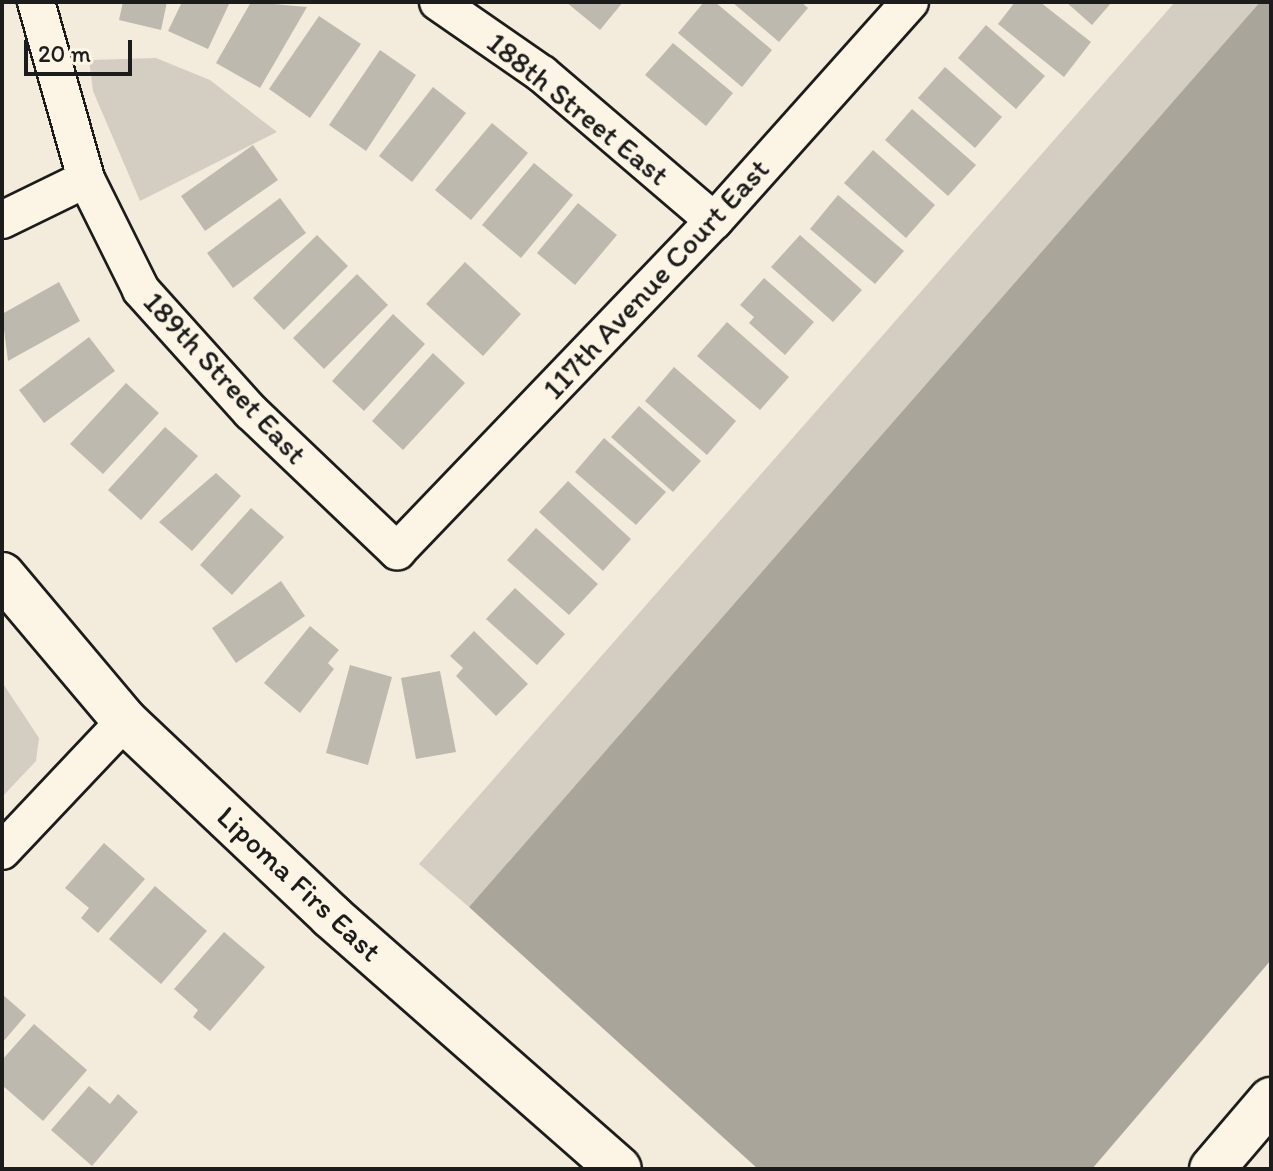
<!DOCTYPE html>
<style>
body{margin:0}
#map{position:relative;width:1273px;height:1171px;overflow:hidden;background:#f3ecdd;font-family:Itim,sans-serif}
div>[style]{position:absolute}
.green>*{inset:0;background:#d3cec1}
.water>*{inset:0;background:#aaa59b}
.building>*{inset:0;background:#beb9ae}
.roads{filter:drop-shadow(2px 0 #1c1c1c) drop-shadow(-2px 0 #1c1c1c) drop-shadow(0 2px #1c1c1c) drop-shadow(0 -2px #1c1c1c)}
.street>*{height:36px;margin:-18px;padding:0 18px;transform-origin:18px;border-radius:18px;background:#fcf5e5}
.secondary>*{height:44px;margin:-22px;padding:0 22px;transform-origin:22px;border-radius:22px;background:#fcf5e5}
span{translate:-50% -50%;white-space:nowrap;text-align:center;line-height:1.15;-webkit-text-stroke:7px #fcf5e5;paint-order:stroke}
.street-label{font-size:30px;color:#1c1c1c}
.frame{position:absolute;inset:0;border:4px solid #1c1c1c;pointer-events:none}
.scale{position:absolute;left:24px;top:40px;width:108px;height:36px;box-sizing:border-box;border:4px solid #1c1c1c;border-top:0;padding-left:10px;font-size:24px;line-height:28px;white-space:nowrap;color:#1c1c1c;-webkit-text-stroke:6px #fcf5e5;paint-order:stroke}
</style>
<div id="map">
<div class="green">
<i style="clip-path:polygon(1175px 2px,1260px 2px,469px 907px,419px 864px)"></i>
<i style="clip-path:polygon(156px 58px,210px 80px,277px 132px,140px 201px,93px 91px,89px 60px)"></i>
<i style="clip-path:polygon(2px 682px,39px 738px,36px 761px,2px 797px)"></i>
</div>
<div class="water">
<i style="clip-path:polygon(1260px 2px,1271px 2px,1271px 960px,1092px 1169px,758px 1169px,469px 907px)"></i>
</div>
<div class="building">
<i style="clip-path:polygon(123px 2px,167px 2px,161px 30px,119px 20px)"></i>
<i style="clip-path:polygon(182px 2px,230px 2px,208px 49px,168px 31px)"></i>
<i style="clip-path:polygon(251px 2px,307px 7px,260px 88px,216px 63px)"></i>
<i style="clip-path:polygon(566px 2px,623px 2px,600px 30px)"></i>
<i style="clip-path:polygon(704px 2px,715px 2px,772px 50px,742px 87px,678px 33px)"></i>
<i style="clip-path:polygon(732px 2px,801px 2px,808px 8px,779px 42px)"></i>
<i style="clip-path:polygon(1015px 2px,1040px 2px,1091px 42px,1064px 77px,998px 24px)"></i>
<i style="clip-path:polygon(1066px 2px,1112px 2px,1092px 25px)"></i>
<i style="clip-path:polygon(319px 16px,361px 44px,310px 118px,269px 89px)"></i>
<i style="clip-path:polygon(986px 25px,1045px 76px,1016px 109px,958px 58px)"></i>
<i style="clip-path:polygon(673px 43px,733px 93px,706px 126px,645px 75px)"></i>
<i style="clip-path:polygon(380px 50px,416px 75px,366px 151px,329px 125px)"></i>
<i style="clip-path:polygon(945px 67px,1002px 117px,975px 148px,918px 98px)"></i>
<i style="clip-path:polygon(433px 87px,466px 113px,412px 182px,379px 156px)"></i>
<i style="clip-path:polygon(912px 109px,976px 165px,948px 196px,885px 140px)"></i>
<i style="clip-path:polygon(492px 123px,528px 153px,471px 220px,435px 190px)"></i>
<i style="clip-path:polygon(253px 145px,278px 180px,205px 231px,181px 196px)"></i>
<i style="clip-path:polygon(873px 150px,935px 205px,906px 238px,844px 183px)"></i>
<i style="clip-path:polygon(534px 163px,573px 195px,521px 258px,482px 225px)"></i>
<i style="clip-path:polygon(838px 195px,904px 251px,875px 284px,810px 229px)"></i>
<i style="clip-path:polygon(280px 198px,306px 233px,233px 288px,207px 253px)"></i>
<i style="clip-path:polygon(578px 203px,617px 235px,575px 285px,537px 253px)"></i>
<i style="clip-path:polygon(317px 235px,348px 266px,284px 330px,253px 298px)"></i>
<i style="clip-path:polygon(800px 235px,862px 290px,833px 322px,771px 267px)"></i>
<i style="clip-path:polygon(465px 262px,521px 314px,483px 356px,426px 304px)"></i>
<i style="clip-path:polygon(357px 274px,388px 305px,324px 369px,293px 338px)"></i>
<i style="clip-path:polygon(764px 278px,814px 322px,785px 355px,749px 323px,754px 317px,740px 305px)"></i>
<i style="clip-path:polygon(59px 282px,80px 321px,8px 361px,2px 314px)"></i>
<i style="clip-path:polygon(393px 314px,425px 344px,364px 411px,332px 381px)"></i>
<i style="clip-path:polygon(727px 322px,789px 377px,760px 410px,697px 356px)"></i>
<i style="clip-path:polygon(89px 337px,115px 371px,44px 423px,19px 390px)"></i>
<i style="clip-path:polygon(433px 353px,465px 383px,403px 450px,372px 421px)"></i>
<i style="clip-path:polygon(674px 367px,736px 421px,707px 455px,645px 401px)"></i>
<i style="clip-path:polygon(126px 383px,159px 413px,103px 474px,70px 444px)"></i>
<i style="clip-path:polygon(639px 406px,701px 461px,673px 492px,611px 437px)"></i>
<i style="clip-path:polygon(165px 427px,198px 456px,141px 520px,108px 490px)"></i>
<i style="clip-path:polygon(604px 438px,666px 492px,636px 525px,575px 472px)"></i>
<i style="clip-path:polygon(216px 473px,241px 496px,192px 551px,159px 522px)"></i>
<i style="clip-path:polygon(568px 481px,631px 539px,603px 571px,539px 512px)"></i>
<i style="clip-path:polygon(251px 508px,284px 537px,232px 595px,200px 565px)"></i>
<i style="clip-path:polygon(536px 528px,598px 584px,569px 615px,507px 560px)"></i>
<i style="clip-path:polygon(281px 581px,305px 616px,236px 663px,212px 628px)"></i>
<i style="clip-path:polygon(515px 588px,565px 634px,537px 665px,486px 619px)"></i>
<i style="clip-path:polygon(310px 626px,339px 650px,328px 663px,334px 669px,300px 713px,264px 683px)"></i>
<i style="clip-path:polygon(474px 631px,528px 684px,496px 716px,456px 676px,463px 668px,450px 656px)"></i>
<i style="clip-path:polygon(350px 665px,392px 677px,368px 765px,326px 753px)"></i>
<i style="clip-path:polygon(440px 671px,456px 752px,416px 759px,401px 678px)"></i>
<i style="clip-path:polygon(104px 843px,145px 879px,98px 933px,81px 918px,89px 908px,65px 888px)"></i>
<i style="clip-path:polygon(155px 886px,207px 931px,161px 984px,109px 939px)"></i>
<i style="clip-path:polygon(224px 932px,265px 967px,210px 1031px,193px 1017px,198px 1010px,174px 989px)"></i>
<i style="clip-path:polygon(2px 994px,26px 1015px,2px 1043px)"></i>
<i style="clip-path:polygon(34px 1024px,87px 1070px,43px 1121px,2px 1085px,2px 1060px)"></i>
<i style="clip-path:polygon(89px 1086px,110px 1104px,118px 1094px,138px 1112px,92px 1166px,51px 1130px)"></i>
</div>
<div class="roads">
<div class="street">
<i style="left:36px;top:2px;width:184px;rotate:74.2deg"></i>
<i style="left:86px;top:179px;width:124px;rotate:63.6deg"></i>
<i style="left:141px;top:290px;width:164px;rotate:48deg"></i>
<i style="left:251px;top:412px;width:202px;rotate:43.6deg"></i>
<i style="left:397px;top:551px;width:458px;rotate:-46.2deg"></i>
<i style="left:714px;top:221px;width:294px;rotate:-48.2deg"></i>
<i style="left:438px;top:2px;width:126px;rotate:34.7deg"></i>
<i style="left:542px;top:74px;width:226px;rotate:40.5deg"></i>
<i style="left:2px;top:220px;width:93px;rotate:-26deg"></i>
<i style="left:2px;top:851px;width:179px;rotate:-46.6deg"></i>
</div>
<div class="secondary">
<i style="left:2px;top:575px;width:191px;rotate:49.9deg"></i>
<i style="left:125px;top:721px;width:284px;rotate:43.4deg"></i>
<i style="left:331px;top:916px;width:383px;rotate:41.3deg"></i>
<i style="left:1212px;top:1169px;width:91px;rotate:-49.5deg"></i>
</div>
</div>
<div class="street-label">
<span style="left:578px;top:109px;rotate:39deg">188th Street East</span>
<span style="left:656px;top:279px;rotate:-47deg">117th Avenue Court East</span>
<span style="left:225px;top:378px;rotate:47deg">189th Street East</span>
<span style="left:299px;top:884px;rotate:43deg">Lipoma Firs East</span>
</div>
<div class="frame"></div>
<div class="scale">20 m</div>
</div>
